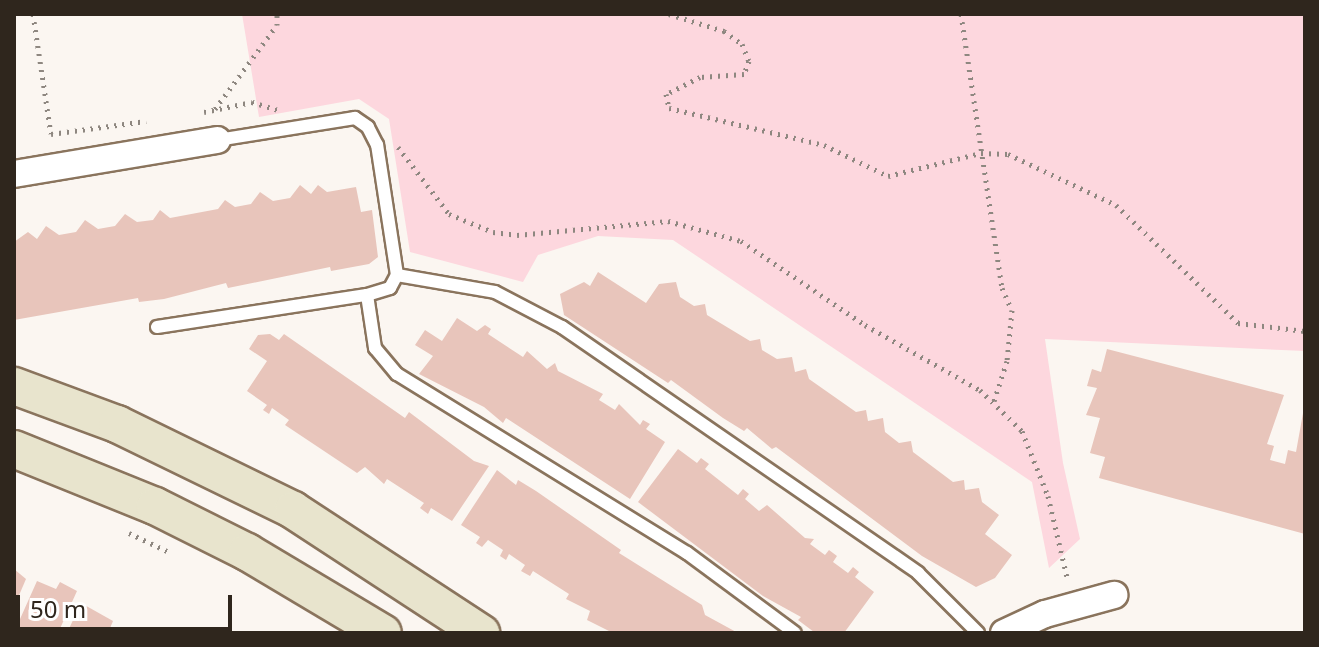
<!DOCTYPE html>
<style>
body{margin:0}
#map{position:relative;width:1319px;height:647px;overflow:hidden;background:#fbf6f1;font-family:"Noto Sans",sans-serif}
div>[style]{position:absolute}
.green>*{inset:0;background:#fdd7de}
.building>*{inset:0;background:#e8c5bb}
.path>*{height:5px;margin-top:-2.5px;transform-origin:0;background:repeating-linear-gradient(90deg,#8e8780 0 2px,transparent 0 8px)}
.roads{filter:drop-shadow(2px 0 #8a745d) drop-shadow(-2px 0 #8a745d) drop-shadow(0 2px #8a745d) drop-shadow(0 -2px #8a745d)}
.lane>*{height:12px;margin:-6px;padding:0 6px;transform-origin:6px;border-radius:6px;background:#fff}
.street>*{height:26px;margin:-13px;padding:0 13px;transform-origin:13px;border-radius:13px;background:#fff}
.secondary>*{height:36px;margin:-18px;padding:0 18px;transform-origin:18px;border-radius:18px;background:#e8e4cd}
span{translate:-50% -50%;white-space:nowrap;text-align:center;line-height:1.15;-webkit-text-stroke:6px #fff;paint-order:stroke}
.frame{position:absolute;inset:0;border:16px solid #2f261d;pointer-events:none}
.scale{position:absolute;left:16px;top:595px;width:216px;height:36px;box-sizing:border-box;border:4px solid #2f261d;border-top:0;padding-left:10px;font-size:24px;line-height:28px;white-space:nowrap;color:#2f261d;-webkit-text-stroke:6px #fff;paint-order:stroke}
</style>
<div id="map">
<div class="green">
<i style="clip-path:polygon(242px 14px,1305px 14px,1305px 351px,1045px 339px,1063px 463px,1080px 539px,1049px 568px,1032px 482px,673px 240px,598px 236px,538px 255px,523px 282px,410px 252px,389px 119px,359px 99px,259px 117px)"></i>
</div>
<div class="building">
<i style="clip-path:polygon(300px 185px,311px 194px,318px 185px,327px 192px,356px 187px,361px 212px,372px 210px,378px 257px,369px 264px,331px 271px,330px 267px,228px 288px,226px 283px,164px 299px,139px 302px,138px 298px,14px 320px,14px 242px,28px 232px,37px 239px,46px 226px,59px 235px,76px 232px,85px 220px,98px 229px,115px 226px,125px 214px,137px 222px,153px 220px,160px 210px,170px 218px,218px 209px,225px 200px,235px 207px,251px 204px,260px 192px,273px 201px,290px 198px)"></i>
<i style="clip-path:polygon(598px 272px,646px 303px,659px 284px,676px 282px,680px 297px,694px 306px,705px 304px,707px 315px,750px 341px,760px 339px,762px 350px,777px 359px,792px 357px,795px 372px,806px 369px,809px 379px,856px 412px,866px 410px,868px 421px,883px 418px,885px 432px,899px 443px,911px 441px,913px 452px,953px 482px,964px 480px,965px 490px,979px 488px,982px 502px,999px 515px,985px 534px,1012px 555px,995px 578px,976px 587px,922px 556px,776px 447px,772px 449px,747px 428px,744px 431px,723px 418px,671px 380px,668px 383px,564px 315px,560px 294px,584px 282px,590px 286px)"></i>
<i style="clip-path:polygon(457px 318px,477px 331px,485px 325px,491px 329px,488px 334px,523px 357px,527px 351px,547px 369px,555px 363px,558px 371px,603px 394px,599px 400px,615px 410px,619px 404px,640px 425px,643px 420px,650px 424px,646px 429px,665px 442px,630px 499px,506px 418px,503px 423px,484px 407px,419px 374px,433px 356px,415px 345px,425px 330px,442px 341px)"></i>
<i style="clip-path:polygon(270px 334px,279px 340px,284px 334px,405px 418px,409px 412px,474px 461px,489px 466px,452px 521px,431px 508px,428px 514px,420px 508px,424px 503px,387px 479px,384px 484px,365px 467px,357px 473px,285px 425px,289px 420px,272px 408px,269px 414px,263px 410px,267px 405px,247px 391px,267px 361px,249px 349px,258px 335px)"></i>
<i style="clip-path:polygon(1107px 349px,1284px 395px,1267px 444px,1274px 446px,1270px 460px,1285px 464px,1288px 450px,1296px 452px,1305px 402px,1305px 534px,1099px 478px,1105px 457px,1090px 453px,1100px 418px,1086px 415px,1097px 388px,1087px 386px,1092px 369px,1101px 372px)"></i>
<i style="clip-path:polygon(678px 449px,697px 463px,701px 458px,709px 464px,705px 469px,738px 495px,743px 489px,749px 494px,745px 499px,759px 511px,767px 505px,805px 538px,814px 539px,810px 544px,825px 555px,829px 550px,837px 556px,833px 562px,848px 573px,853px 567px,859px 572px,855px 577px,874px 592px,844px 633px,814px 632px,798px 620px,801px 617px,763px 596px,638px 502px)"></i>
<i style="clip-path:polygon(497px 470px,516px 485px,518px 480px,536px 491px,621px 550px,619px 553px,702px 605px,705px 615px,738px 633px,613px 633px,587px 620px,590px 611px,566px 599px,569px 594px,533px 571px,530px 576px,521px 571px,525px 565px,509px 554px,506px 560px,500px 556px,503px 550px,488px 540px,482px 547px,476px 543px,480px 537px,461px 525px)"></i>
<i style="clip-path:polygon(14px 569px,26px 579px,14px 607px)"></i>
<i style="clip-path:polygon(37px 581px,56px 589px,60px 582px,77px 591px,58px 633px,16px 628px)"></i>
<i style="clip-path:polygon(81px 603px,113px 621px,108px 633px,67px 633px)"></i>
</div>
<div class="path">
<i style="left:33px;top:14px;width:121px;rotate:81.5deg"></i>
<i style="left:669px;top:14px;width:58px;rotate:17.2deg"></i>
<i style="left:724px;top:31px;width:22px;rotate:36deg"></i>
<i style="left:742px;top:44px;width:18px;rotate:68deg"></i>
<i style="left:749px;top:61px;width:14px;rotate:111deg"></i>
<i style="left:744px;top:74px;width:44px;rotate:176.1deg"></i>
<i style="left:700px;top:77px;width:38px;rotate:153deg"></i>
<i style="left:666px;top:94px;width:14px;rotate:78deg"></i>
<i style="left:669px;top:108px;width:159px;rotate:13.4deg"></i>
<i style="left:824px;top:145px;width:71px;rotate:25.8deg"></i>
<i style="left:888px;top:176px;width:96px;rotate:-13.9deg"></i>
<i style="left:981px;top:153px;width:27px;rotate:2deg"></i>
<i style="left:1008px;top:154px;width:119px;rotate:25.3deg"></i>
<i style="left:1116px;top:205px;width:170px;rotate:44deg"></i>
<i style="left:1238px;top:323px;width:67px;rotate:6.8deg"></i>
<i style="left:961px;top:14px;width:277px;rotate:81.5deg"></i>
<i style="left:1002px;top:288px;width:24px;rotate:66deg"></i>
<i style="left:1012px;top:310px;width:51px;rotate:95.6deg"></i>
<i style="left:1007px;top:361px;width:42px;rotate:108deg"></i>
<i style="left:215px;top:109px;width:104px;rotate:-53.6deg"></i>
<i style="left:277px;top:25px;width:11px;rotate:-90deg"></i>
<i style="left:204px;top:112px;width:49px;rotate:-11.8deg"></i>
<i style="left:252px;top:102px;width:27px;rotate:17deg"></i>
<i style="left:51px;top:134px;width:96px;rotate:-7.8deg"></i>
<i style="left:398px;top:147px;width:84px;rotate:52.7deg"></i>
<i style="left:449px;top:214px;width:48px;rotate:22.2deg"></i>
<i style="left:493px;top:232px;width:24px;rotate:7deg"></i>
<i style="left:517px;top:235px;width:152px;rotate:-5.3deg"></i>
<i style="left:668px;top:221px;width:76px;rotate:15.3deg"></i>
<i style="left:741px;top:241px;width:150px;rotate:34.1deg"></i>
<i style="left:865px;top:325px;width:132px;rotate:29.5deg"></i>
<i style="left:980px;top:390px;width:59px;rotate:44.3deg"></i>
<i style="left:1022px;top:431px;width:70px;rotate:68.2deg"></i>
<i style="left:1048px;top:496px;width:87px;rotate:76.8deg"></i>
<i style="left:129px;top:533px;width:42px;rotate:25.3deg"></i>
</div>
<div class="roads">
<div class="lane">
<i style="left:397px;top:275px;width:99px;rotate:9.8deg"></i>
<i style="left:495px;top:292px;width:76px;rotate:27.6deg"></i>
<i style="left:562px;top:327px;width:433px;rotate:34.6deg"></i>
<i style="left:918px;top:573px;width:85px;rotate:45deg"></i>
<i style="left:367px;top:295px;width:54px;rotate:81.4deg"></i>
<i style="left:375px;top:348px;width:34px;rotate:50deg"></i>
<i style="left:397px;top:374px;width:341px;rotate:31.7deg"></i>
<i style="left:687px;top:553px;width:134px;rotate:36.5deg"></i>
<i style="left:157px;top:327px;width:212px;rotate:-8.7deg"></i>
<i style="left:367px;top:295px;width:24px;rotate:-17deg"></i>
<i style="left:390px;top:288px;width:15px;rotate:-62deg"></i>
<i style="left:397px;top:275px;width:132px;rotate:-98.7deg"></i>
<i style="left:377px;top:145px;width:20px;rotate:-117deg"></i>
<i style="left:368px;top:127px;width:16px;rotate:-145deg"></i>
<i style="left:355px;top:118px;width:140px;rotate:170.9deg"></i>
</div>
<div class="street">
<i style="left:14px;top:174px;width:206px;rotate:-9.5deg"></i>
<i style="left:1004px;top:633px;width:45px;rotate:-24.9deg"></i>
<i style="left:1045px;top:614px;width:72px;rotate:-15.4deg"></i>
</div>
<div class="secondary">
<i style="left:14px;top:386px;width:110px;rotate:20.3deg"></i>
<i style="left:117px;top:424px;width:196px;rotate:26deg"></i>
<i style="left:293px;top:510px;width:225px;rotate:33.2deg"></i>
<i style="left:14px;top:449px;width:152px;rotate:22deg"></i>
<i style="left:155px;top:506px;width:103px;rotate:26.6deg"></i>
<i style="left:247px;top:552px;width:158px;rotate:30.8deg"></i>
</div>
</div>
<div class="frame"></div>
<div class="scale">50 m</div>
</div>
